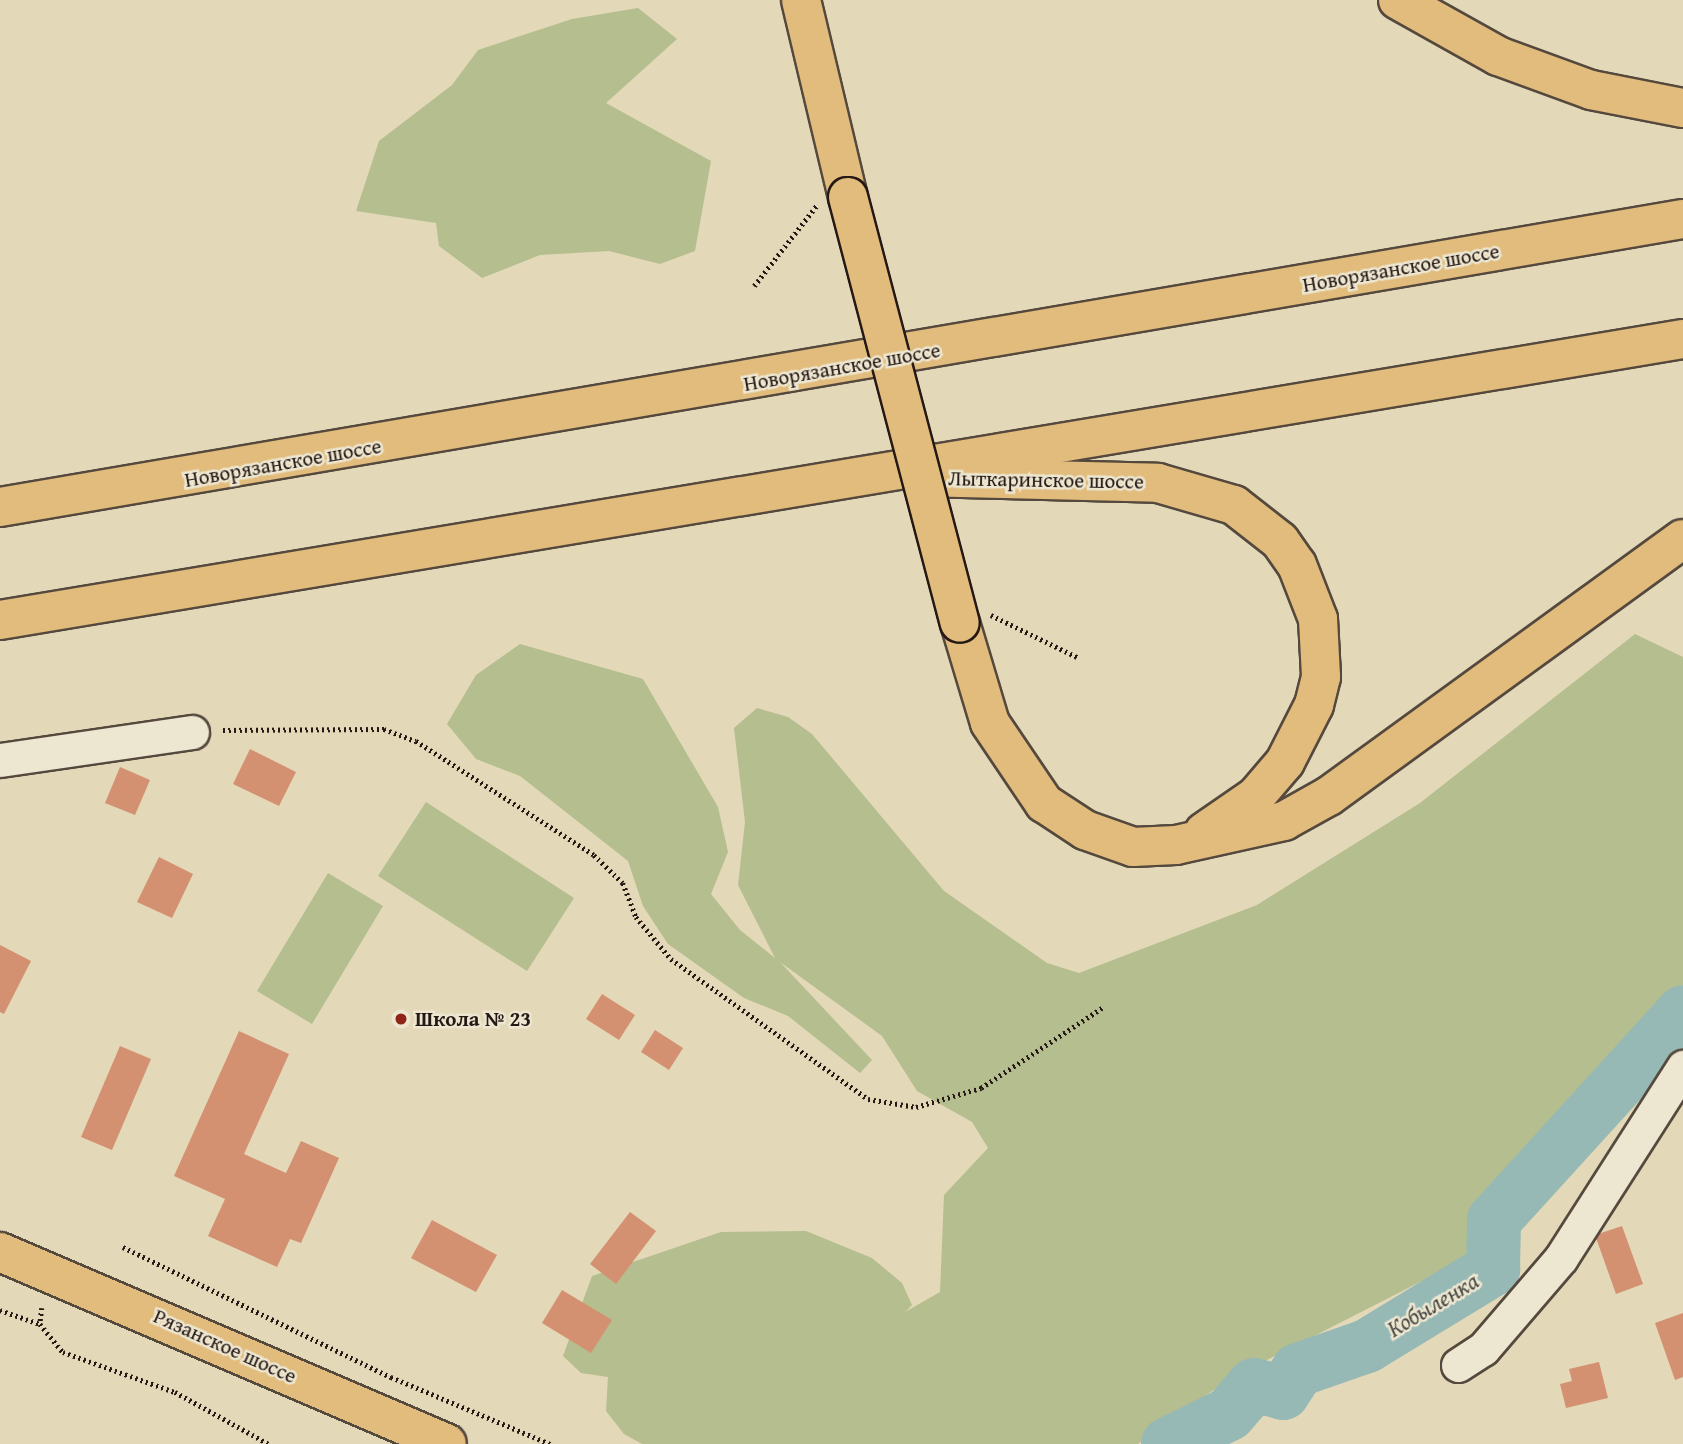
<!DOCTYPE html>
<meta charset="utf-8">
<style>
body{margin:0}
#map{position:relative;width:1683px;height:1444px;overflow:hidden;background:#e3d8b7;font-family:"Gentium Book Plus",serif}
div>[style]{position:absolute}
.green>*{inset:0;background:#b5be8e}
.river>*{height:54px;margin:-27px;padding:0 27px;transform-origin:27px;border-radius:27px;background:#96b9b5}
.building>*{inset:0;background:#d49171}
.path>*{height:4.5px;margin-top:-2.25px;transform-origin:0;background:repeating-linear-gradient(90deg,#261915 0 2px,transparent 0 5.5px)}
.roads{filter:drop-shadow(2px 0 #55493e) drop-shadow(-2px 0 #55493e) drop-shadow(0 2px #55493e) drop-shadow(0 -2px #55493e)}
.minor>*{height:33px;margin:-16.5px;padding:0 16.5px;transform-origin:16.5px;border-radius:16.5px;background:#ede6d0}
.major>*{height:38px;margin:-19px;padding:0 19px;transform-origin:19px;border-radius:19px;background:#e2bc7c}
.highway>*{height:38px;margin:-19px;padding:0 19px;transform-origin:19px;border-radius:19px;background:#e2bc7c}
.bridges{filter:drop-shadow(2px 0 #261915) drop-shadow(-2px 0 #261915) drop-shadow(0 2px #261915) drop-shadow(0 -2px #261915)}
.major-bridge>*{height:38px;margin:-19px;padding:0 19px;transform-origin:19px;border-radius:19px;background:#e2bc7c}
.dots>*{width:19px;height:19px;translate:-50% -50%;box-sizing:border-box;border:4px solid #ede6d0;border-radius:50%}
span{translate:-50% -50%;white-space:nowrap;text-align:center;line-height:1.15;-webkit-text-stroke:5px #ede6d0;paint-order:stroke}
.street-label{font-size:21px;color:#261915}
.poi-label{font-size:21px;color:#261915;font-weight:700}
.left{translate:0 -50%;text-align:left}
.water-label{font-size:23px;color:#484945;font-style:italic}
</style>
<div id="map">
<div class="green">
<i style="clip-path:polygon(638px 8px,677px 39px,606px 103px,711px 161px,695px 251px,660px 264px,609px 251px,540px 255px,482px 278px,439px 246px,436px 223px,356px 211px,379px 141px,452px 85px,478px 50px,572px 19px)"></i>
<i style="clip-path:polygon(1635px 634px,1683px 657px,1683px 985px,1482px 1215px,1465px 1259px,1226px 1381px,1138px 1444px,642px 1444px,624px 1434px,606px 1411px,608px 1377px,581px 1373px,563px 1356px,592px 1276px,721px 1232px,806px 1231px,872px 1258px,902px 1283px,912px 1305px,905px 1312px,940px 1292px,944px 1195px,988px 1148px,972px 1122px,917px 1091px,882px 1036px,780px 962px,872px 1060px,860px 1073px,788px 1016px,744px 998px,668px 944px,643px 906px,628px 861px,520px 776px,476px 759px,447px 724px,476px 675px,520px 644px,643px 679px,718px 807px,728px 852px,711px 894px,740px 930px,775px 958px,738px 885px,745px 822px,734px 728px,757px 708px,788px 717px,812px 734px,944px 891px,1047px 963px,1079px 973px,1257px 905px,1420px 803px)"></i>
<i style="clip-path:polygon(426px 802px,574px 898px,527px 971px,378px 876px)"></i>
<i style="clip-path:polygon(328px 873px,383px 906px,312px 1024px,257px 991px)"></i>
</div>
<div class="river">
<i style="left:1168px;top:1444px;width:68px;rotate:-26.2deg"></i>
<i style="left:1229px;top:1414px;width:38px;rotate:-49deg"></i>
<i style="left:1254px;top:1385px;width:30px;rotate:15deg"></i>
<i style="left:1283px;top:1393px;width:27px;rotate:-57deg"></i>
<i style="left:1298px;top:1370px;width:73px;rotate:-19.2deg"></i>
<i style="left:1367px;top:1346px;width:148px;rotate:-31.4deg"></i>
<i style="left:1493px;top:1269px;width:49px;rotate:-88.8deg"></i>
<i style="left:1494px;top:1220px;width:281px;rotate:-47.7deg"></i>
</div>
<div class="building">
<i style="clip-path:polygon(250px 749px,296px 772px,279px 806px,233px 784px)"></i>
<i style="clip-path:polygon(120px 767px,150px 780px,135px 815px,105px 803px)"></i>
<i style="clip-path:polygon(159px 857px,193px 874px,172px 918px,137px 902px)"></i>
<i style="clip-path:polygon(0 945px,31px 961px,4px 1014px,0 1012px)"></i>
<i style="clip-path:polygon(602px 994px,635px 1015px,619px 1040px,586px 1019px)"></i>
<i style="clip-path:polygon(655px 1030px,683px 1048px,669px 1070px,641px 1052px)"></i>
<i style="clip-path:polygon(239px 1031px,289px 1054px,244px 1154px,286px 1173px,301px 1141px,339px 1158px,301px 1243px,290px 1239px,277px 1267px,208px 1236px,225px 1199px,174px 1176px)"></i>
<i style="clip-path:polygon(120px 1046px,151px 1059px,112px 1150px,81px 1137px)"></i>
<i style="clip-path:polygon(630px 1212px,656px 1231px,616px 1284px,590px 1264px)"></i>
<i style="clip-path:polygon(432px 1220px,497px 1255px,476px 1292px,411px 1258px)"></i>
<i style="clip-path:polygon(1622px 1226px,1643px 1284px,1616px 1294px,1595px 1235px)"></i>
<i style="clip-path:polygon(562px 1290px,612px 1320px,591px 1353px,542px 1323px)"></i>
<i style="clip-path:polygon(1683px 1313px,1683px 1377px,1675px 1380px,1655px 1323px)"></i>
<i style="clip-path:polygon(1599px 1362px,1608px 1398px,1566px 1408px,1560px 1384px,1572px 1381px,1569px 1369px)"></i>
</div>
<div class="path">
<i style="left:754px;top:286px;width:103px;rotate:-52.1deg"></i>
<i style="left:991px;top:615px;width:98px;rotate:26deg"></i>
<i style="left:223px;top:730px;width:161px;rotate:-0.4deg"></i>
<i style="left:384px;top:729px;width:34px;rotate:21deg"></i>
<i style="left:416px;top:741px;width:211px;rotate:32.6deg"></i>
<i style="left:594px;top:855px;width:40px;rotate:44deg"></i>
<i style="left:623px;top:883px;width:36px;rotate:69deg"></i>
<i style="left:636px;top:917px;width:55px;rotate:50.2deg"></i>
<i style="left:671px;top:959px;width:242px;rotate:35.4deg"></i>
<i style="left:868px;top:1099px;width:49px;rotate:9.5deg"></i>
<i style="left:916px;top:1107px;width:68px;rotate:-16.3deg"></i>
<i style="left:981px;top:1088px;width:145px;rotate:-33.5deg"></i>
<i style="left:123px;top:1247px;width:298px;rotate:25.9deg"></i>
<i style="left:391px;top:1377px;width:173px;rotate:22.8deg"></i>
<i style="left:42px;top:1308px;width:16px;rotate:97deg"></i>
<i style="left:40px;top:1324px;width:36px;rotate:51deg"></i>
<i style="left:63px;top:1352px;width:119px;rotate:19.7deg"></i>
<i style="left:175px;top:1392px;width:107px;rotate:29deg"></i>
<i style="left:0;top:1310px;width:42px;rotate:19.3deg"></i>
</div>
<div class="roads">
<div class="minor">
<i style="left:0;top:760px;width:194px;rotate:-8.3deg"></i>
<i style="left:1458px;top:1365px;width:30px;rotate:-33deg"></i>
<i style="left:1483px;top:1349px;width:120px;rotate:-49.4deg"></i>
<i style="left:1561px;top:1258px;width:227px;rotate:-57.4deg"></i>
</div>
<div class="major">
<i style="left:801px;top:0;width:203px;rotate:76.6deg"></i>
<i style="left:1398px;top:0;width:115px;rotate:29.2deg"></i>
<i style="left:1498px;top:56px;width:99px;rotate:20.1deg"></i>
<i style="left:1591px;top:90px;width:94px;rotate:11.1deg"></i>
<i style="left:920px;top:477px;width:238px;rotate:1.4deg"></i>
<i style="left:1158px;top:483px;width:79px;rotate:16.1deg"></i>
<i style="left:1234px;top:505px;width:58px;rotate:38deg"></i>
<i style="left:1280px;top:541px;width:29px;rotate:55deg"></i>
<i style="left:1297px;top:565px;width:58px;rotate:68.7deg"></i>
<i style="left:1318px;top:619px;width:58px;rotate:87deg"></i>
<i style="left:1321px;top:677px;width:29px;rotate:104deg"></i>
<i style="left:1314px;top:705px;width:64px;rotate:117deg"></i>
<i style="left:1285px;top:762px;width:45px;rotate:130.5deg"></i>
<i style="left:1256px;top:796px;width:63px;rotate:145.3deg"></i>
<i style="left:960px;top:623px;width:104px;rotate:73.3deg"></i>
<i style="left:990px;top:723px;width:97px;rotate:56deg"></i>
<i style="left:1044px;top:803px;width:49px;rotate:33.4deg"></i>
<i style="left:1085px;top:830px;width:51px;rotate:19.5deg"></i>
<i style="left:1133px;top:847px;width:43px;rotate:-2.7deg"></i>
<i style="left:1176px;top:845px;width:111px;rotate:-12.5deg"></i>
<i style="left:1284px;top:821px;width:51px;rotate:-29.1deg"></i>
<i style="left:1329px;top:796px;width:437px;rotate:-36deg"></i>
<i style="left:0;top:1252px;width:486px;rotate:23.2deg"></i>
</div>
<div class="highway">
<i style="left:0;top:507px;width:1707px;rotate:-9.71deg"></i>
<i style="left:0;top:620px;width:1706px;rotate:-9.48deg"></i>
</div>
</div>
<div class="bridges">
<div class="major-bridge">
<i style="left:848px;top:197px;width:440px;rotate:75.3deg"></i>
</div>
</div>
<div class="dots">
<i style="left:401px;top:1019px;background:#8f2418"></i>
</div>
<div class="street-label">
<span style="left:1401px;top:268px;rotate:-10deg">Новорязанское шоссе</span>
<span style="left:842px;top:367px;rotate:-10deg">Новорязанское шоссе</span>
<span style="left:283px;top:463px;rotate:-10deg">Новорязанское шоссе</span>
<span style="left:1046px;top:480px;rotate:1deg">Лыткаринское шоссе</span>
<span style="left:225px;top:1346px;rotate:24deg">Рязанское шоссе</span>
</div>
<div class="poi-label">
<span class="left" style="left:415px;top:1019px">Школа № 23</span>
</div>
<div class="water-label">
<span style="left:1433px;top:1305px;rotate:-31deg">Кобыленка</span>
</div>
</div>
